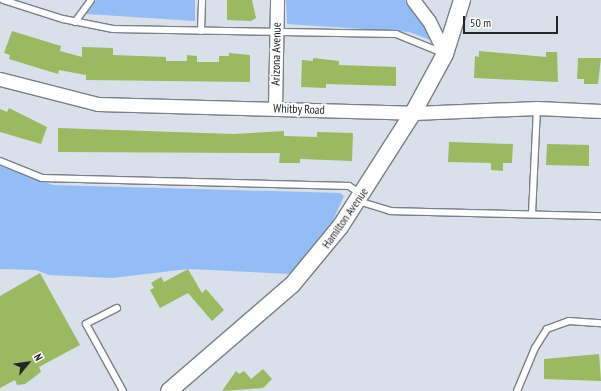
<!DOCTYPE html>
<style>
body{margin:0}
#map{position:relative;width:601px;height:391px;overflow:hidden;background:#d9e0e9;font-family:"PT Sans Narrow",sans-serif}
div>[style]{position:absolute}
.green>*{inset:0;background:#94bdf5}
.building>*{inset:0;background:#9bb961}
.roads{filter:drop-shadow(1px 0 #7a7f88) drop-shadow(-1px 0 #7a7f88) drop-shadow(0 1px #7a7f88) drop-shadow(0 -1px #7a7f88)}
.service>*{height:6px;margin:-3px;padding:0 3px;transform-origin:3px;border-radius:3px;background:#fff}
.minor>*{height:13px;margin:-6.5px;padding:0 6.5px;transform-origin:6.5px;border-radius:6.5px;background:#fff}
.tertiary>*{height:16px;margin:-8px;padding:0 8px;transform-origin:8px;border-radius:8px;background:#fff}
span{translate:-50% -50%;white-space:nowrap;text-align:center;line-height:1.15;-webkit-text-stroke:4px #fff;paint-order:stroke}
.street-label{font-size:12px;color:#232629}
.north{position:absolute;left:8px;top:343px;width:40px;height:40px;-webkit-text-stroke:3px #fff;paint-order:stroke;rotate:61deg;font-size:11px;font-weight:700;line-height:16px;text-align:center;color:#232629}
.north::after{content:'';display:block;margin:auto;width:14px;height:18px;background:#232629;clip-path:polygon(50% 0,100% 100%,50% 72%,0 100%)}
.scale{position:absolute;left:463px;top:16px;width:95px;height:18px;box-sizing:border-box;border:2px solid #232629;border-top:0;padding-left:5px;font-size:12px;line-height:14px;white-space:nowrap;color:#232629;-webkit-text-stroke:3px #fff;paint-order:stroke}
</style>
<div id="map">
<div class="green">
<i style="clip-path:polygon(96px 0,195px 0,195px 21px,86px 14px)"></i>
<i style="clip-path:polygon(286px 0,405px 0,416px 11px,433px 41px,409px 32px,287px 24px)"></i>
<i style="clip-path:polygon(0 166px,53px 185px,340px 193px,344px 196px,325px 238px,292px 274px,188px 269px,112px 278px,49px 275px,36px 270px,0 269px)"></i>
</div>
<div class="building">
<i style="clip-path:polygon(227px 0,252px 0,256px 18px,251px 21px,227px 20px)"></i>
<i style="clip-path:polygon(12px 31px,61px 46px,60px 51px,82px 57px,82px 47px,113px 48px,113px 55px,166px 57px,166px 61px,187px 61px,187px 55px,197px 56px,197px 62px,219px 62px,219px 56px,229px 56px,229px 53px,250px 55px,250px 82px,86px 80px,86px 75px,59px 70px,58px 74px,9px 59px,10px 55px,4px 53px)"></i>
<i style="clip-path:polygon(479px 51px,546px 57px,546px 52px,557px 52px,558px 82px,474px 78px,475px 56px,479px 57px)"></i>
<i style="clip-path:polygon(313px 58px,339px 61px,339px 65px,396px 67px,396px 86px,326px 84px,326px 88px,301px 87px,302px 60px,313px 61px)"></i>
<i style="clip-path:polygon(578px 58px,601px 58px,598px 84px,584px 84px,584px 79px,577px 79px)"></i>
<i style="clip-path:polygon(9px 108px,47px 127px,41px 144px,0 132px,0 109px,7px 112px)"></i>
<i style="clip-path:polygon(58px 128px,233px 134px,284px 131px,284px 136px,317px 137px,317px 132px,353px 133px,352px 161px,300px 159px,300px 163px,279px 163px,280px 153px,58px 152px)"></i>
<i style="clip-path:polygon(449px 142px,513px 144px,512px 163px,503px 163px,503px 171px,491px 170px,491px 163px,448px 162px)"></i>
<i style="clip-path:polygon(547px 144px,589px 145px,589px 166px,546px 165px)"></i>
<i style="clip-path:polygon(188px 269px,202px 293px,206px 289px,224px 310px,212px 321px,188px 293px,160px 308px,150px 290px,154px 288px,151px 283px,161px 277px,164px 282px)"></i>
<i style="clip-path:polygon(40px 273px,80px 345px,39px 367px,41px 372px,25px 384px,17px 385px,15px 380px,0 388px,0 296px)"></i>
<i style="clip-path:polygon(599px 354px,601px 381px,544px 379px,544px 359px)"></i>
<i style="clip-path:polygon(263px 369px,272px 379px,263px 388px,222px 391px,236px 371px,239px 374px,244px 371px,251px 379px)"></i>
</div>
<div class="roads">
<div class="service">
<i style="left:3px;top:0;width:63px;rotate:17.6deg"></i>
<i style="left:63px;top:19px;width:51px;rotate:11.3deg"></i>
<i style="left:113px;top:29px;width:283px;rotate:1deg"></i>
<i style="left:396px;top:34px;width:51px;rotate:22deg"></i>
<i style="left:75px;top:22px;width:27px;rotate:-54deg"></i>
<i style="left:201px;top:31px;width:31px;rotate:-88deg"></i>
<i style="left:0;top:161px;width:45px;rotate:22deg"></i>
<i style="left:42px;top:178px;width:307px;rotate:1.5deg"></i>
<i style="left:349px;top:186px;width:14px;rotate:34deg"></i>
<i style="left:358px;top:201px;width:34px;rotate:17deg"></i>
<i style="left:390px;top:211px;width:211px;rotate:1.4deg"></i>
<i style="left:532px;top:214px;width:106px;rotate:-87.3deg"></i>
<i style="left:117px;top:308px;width:35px;rotate:153deg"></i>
<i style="left:86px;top:324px;width:77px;rotate:61.1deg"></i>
<i style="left:517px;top:391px;width:47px;rotate:-67.3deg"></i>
<i style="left:535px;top:348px;width:22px;rotate:-58deg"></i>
<i style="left:547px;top:329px;width:23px;rotate:-20deg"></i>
<i style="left:569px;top:321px;width:32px;rotate:4deg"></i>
</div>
<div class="minor">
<i style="left:413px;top:0;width:26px;rotate:53deg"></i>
<i style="left:429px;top:21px;width:37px;rotate:64deg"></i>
<i style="left:0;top:79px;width:101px;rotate:14.3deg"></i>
<i style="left:98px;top:104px;width:315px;rotate:1.6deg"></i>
<i style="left:413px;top:113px;width:124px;rotate:-2.3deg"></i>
<i style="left:537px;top:108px;width:64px;rotate:2.7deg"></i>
<i style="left:275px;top:108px;width:108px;rotate:-88.9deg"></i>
</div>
<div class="tertiary">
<i style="left:169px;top:391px;width:162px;rotate:-40.8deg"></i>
<i style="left:292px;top:285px;width:75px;rotate:-50.4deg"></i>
<i style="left:340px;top:227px;width:135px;rotate:-57.4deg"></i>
<i style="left:413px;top:113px;width:67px;rotate:-61.5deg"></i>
<i style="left:445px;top:54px;width:57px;rotate:-72.5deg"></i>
</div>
</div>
<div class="street-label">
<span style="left:276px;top:54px;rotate:-89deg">Arizona Avenue</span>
<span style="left:299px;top:109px;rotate:2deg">Whitby Road</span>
<span style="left:345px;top:218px;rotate:-55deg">Hamilton Avenue</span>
</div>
<div class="north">N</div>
<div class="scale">50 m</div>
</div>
